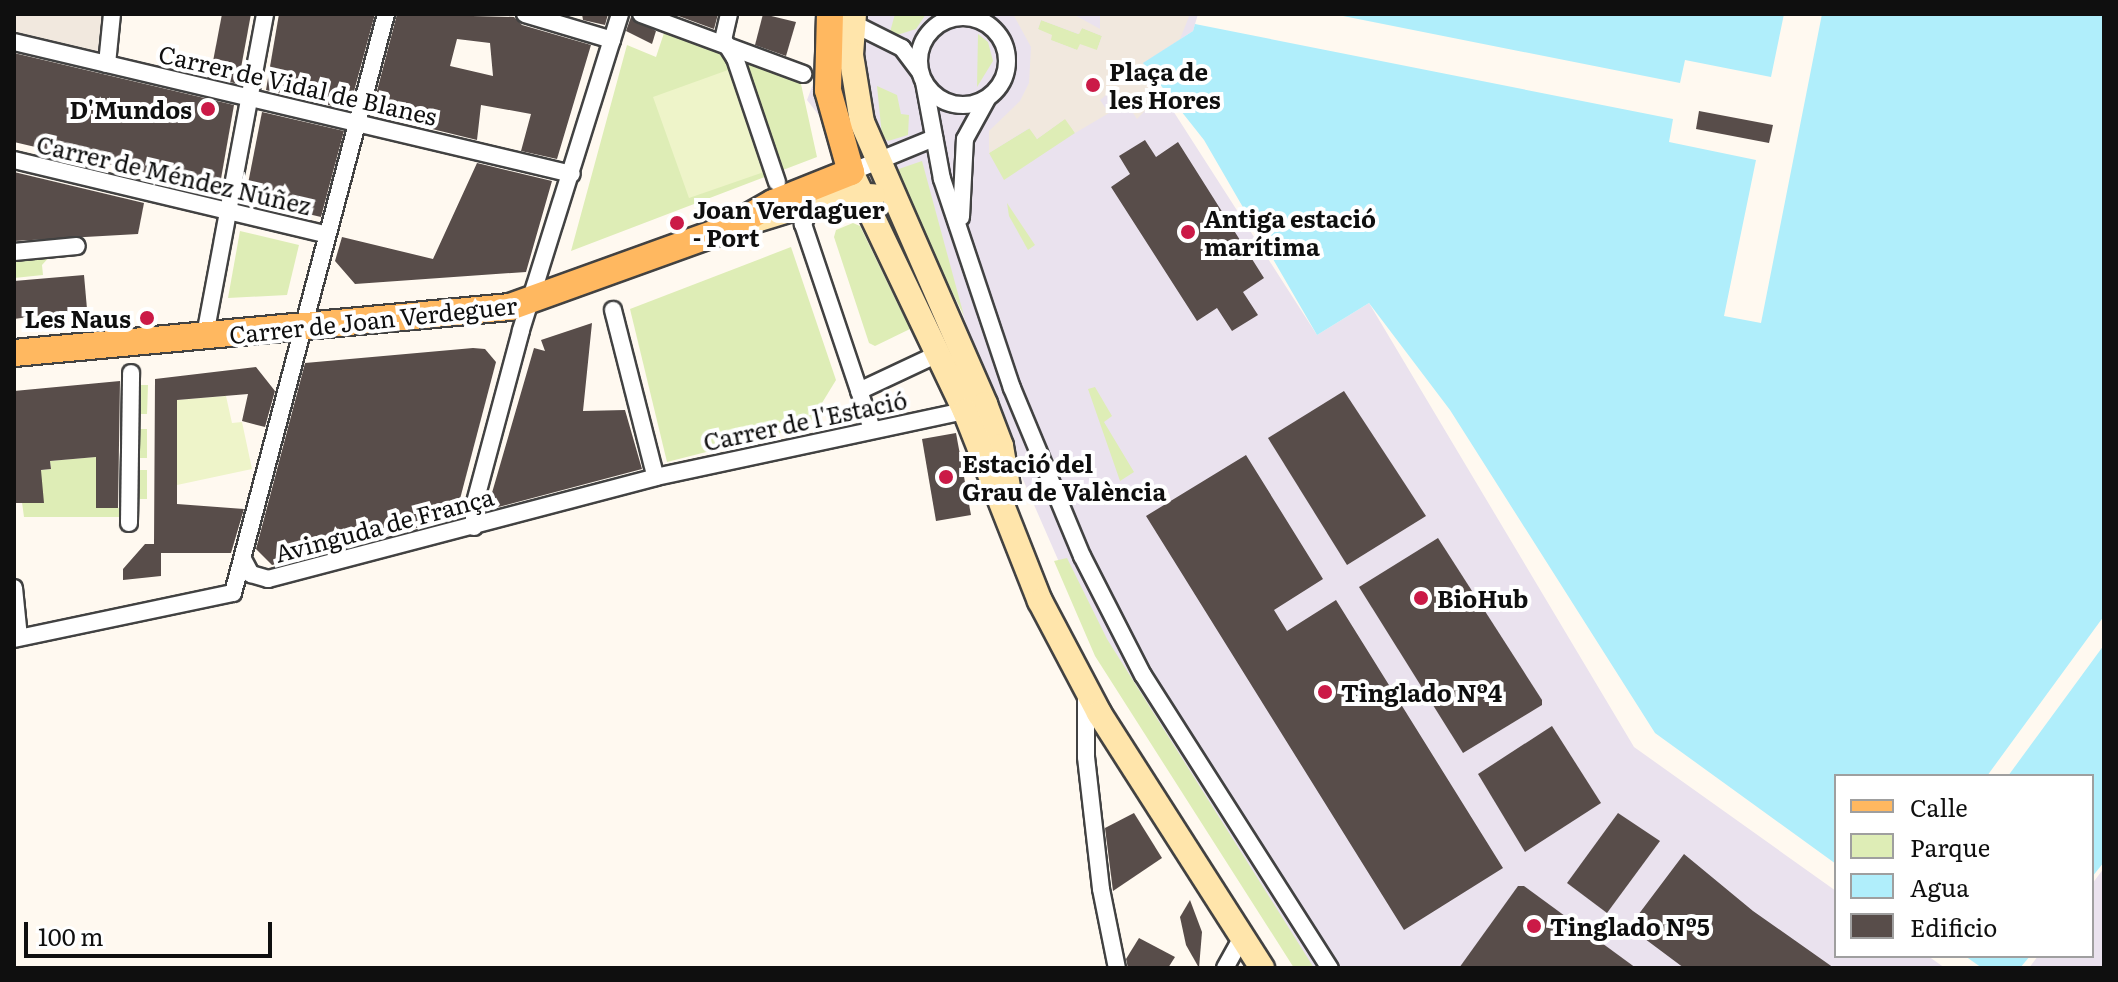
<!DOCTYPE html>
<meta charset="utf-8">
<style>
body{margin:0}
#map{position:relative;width:2118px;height:982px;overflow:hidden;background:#fff9f0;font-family:Literata,serif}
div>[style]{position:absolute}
.industrial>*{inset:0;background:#eae2ee}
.green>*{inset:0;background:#deedb6}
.pitch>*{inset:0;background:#eef4c9}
.plaza>*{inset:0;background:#f1e8de}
.water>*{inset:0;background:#b0eefb}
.building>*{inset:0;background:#584d4a}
.roads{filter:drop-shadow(2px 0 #424242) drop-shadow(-2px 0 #424242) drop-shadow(0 2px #424242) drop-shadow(0 -2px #424242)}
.street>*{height:16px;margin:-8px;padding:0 8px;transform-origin:8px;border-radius:8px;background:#fff}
.street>.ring{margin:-8px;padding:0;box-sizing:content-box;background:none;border:16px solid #fff;border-radius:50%}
.secondary>*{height:24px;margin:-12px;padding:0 12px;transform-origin:12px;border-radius:12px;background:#ffe5ab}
.primary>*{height:26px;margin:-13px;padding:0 13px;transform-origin:13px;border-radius:13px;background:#ffb860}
.dots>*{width:22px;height:22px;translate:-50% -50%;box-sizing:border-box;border:4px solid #fff;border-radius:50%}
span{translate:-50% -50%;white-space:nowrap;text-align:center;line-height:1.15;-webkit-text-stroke:8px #fff;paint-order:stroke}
.poi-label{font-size:24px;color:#0f0f0f;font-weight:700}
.left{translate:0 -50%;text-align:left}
.right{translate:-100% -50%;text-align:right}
.street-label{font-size:24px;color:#0f0f0f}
.frame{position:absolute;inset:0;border:16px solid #0f0f0f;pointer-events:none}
.legend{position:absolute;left:1834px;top:774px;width:260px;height:184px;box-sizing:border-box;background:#fff;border:2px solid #9f9f9f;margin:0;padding:10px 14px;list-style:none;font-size:24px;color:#0f0f0f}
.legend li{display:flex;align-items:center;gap:16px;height:40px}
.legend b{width:40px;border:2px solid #9f9f9f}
.scale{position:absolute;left:24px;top:922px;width:248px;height:36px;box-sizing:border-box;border:4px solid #0f0f0f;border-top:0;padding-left:10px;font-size:24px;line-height:28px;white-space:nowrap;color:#0f0f0f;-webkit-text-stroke:6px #fff;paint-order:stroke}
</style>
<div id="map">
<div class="industrial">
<i style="clip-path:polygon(839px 14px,1198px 14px,1193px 31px,1143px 64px,1317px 335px,1369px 303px,1634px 747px,1836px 891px,1836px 956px,1928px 956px,1945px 968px,1306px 968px,1080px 610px,993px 411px,956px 292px,807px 100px)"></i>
<i style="clip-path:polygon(2104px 868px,2104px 968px,2029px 968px,2038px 956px,2092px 956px,2092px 884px)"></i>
</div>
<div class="green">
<i style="clip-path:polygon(895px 14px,926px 14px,916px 29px,897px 35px,890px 32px)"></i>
<i style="clip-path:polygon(1041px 20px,1078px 34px,1082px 28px,1102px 36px,1097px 50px,1077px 50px,1050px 40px,1038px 29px)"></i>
<i style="clip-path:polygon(665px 30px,799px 75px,817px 157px,571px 251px,627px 45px,656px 57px)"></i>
<i style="clip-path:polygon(978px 34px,988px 42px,993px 61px,977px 87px)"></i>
<i style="clip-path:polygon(877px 86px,897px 95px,901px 114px,909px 115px,908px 135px,888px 141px,882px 136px)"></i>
<i style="clip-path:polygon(1066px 118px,1075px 133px,1004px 180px,989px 153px,1030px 128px,1037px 139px)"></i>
<i style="clip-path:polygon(922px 161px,964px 316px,893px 171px)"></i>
<i style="clip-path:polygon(1007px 203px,1035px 245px,1028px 250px,1009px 216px)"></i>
<i style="clip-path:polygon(853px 223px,860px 226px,910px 329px,875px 346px,869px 343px,834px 237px,836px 230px)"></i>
<i style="clip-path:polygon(240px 231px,299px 245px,287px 295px,228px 298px)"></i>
<i style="clip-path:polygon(791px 247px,836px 380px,808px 426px,667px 462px,630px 309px)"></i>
<i style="clip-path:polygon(52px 254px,42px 265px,43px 275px,14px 278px,14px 258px)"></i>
<i style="clip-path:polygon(136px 385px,148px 385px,147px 414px,136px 414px)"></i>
<i style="clip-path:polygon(1095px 387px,1112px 416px,1104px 422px,1134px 472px,1120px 481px,1088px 389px)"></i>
<i style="clip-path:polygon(136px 429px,147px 429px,147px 458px,136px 458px)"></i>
<i style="clip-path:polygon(96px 457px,96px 507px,124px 508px,124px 517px,24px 517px,18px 473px,51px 469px,50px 461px)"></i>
<i style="clip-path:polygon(136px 470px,147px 470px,147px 499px,136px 499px)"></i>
<i style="clip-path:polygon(1067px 558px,1107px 639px,1314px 968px,1294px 968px,1095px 656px,1054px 561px)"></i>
</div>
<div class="pitch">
<i style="clip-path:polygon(728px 70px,764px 172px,689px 198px,653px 97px)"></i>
<i style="clip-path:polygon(226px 396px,232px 423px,242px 422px,252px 469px,177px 485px,177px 400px)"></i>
</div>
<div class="plaza">
<i style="clip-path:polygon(14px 14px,117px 14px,114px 60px,14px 35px)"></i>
<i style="clip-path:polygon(evenodd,1013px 14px,1073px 14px,1100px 29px,1100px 14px,1190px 14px,1180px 39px,1143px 63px,1162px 93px,1137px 119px,1116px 87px,1100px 100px,1109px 113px,1075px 133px,1065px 119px,1037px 139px,1029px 128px,989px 153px,989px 131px,1020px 101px,1029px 83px,1031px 47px,1013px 14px,1041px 20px,1079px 34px,1082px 28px,1102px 36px,1097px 50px,1080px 44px,1077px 50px,1051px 40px,1052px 35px,1038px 29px,1041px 20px)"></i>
</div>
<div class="water">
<i style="clip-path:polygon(1333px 14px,1784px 14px,1771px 77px,1685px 60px,1680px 83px)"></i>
<i style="clip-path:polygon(1822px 14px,2104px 14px,2104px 616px,1987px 776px,1836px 776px,1836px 864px,1655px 733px,1450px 410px,1369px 303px,1317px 335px,1204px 140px,1143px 63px,1193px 31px,1195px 24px,1673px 119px,1669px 142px,1756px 160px,1724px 316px,1761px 323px)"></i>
<i style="clip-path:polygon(2104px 645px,2104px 862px,2092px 877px,2092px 776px,2008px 776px)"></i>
<i style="clip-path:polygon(1965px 956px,2030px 956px,2020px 968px,1982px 968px)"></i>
</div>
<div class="building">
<i style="clip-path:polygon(222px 14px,251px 14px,238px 84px,210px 77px)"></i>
<i style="clip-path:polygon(279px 14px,375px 14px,349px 110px,266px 90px)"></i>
<i style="clip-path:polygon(evenodd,397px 14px,514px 17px,522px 25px,591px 45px,557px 159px,521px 151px,531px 114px,481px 105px,477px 140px,371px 114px,397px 14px,457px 39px,490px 43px,493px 76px,450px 66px,457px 39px)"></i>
<i style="clip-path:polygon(582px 14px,608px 14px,605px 25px,583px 20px)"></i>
<i style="clip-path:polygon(673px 14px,718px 14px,714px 29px)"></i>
<i style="clip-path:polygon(763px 14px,796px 22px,786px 56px,755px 45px)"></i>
<i style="clip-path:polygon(631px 17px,656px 31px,652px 44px,626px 31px)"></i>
<i style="clip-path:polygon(14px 53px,234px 105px,219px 190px,14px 142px)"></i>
<i style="clip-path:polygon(1699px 111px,1773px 125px,1769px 143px,1696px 129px)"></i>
<i style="clip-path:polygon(262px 112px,344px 131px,321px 217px,245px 199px)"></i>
<i style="clip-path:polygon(1145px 140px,1156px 157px,1178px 142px,1264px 278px,1243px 292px,1258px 315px,1232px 331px,1217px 308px,1197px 321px,1111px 187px,1130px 174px,1119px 156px)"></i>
<i style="clip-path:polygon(477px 163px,552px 181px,526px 272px,355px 284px,335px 261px,342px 237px,433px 259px)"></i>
<i style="clip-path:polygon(14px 172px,144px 203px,138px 234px,14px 241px)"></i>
<i style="clip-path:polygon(84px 275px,87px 309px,14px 319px,14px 281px)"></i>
<i style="clip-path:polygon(592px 323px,583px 411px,625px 410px,642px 469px,487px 510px,534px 348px,545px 351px,541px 340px)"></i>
<i style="clip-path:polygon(473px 348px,485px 349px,496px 362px,455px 518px,272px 565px,256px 549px,305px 363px)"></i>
<i style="clip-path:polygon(256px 367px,275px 391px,265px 427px,242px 421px,248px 394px,177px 400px,177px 504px,244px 509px,231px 553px,161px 553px,161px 576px,123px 580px,123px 569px,145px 544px,154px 544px,155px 379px)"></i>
<i style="clip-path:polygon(120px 381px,118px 508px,96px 508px,96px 457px,50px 461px,51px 469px,41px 470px,44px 503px,14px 503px,14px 391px)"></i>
<i style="clip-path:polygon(1344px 391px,1426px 516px,1347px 565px,1268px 438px)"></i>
<i style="clip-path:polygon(956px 433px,971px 515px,936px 521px,922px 439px)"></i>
<i style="clip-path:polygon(1246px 455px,1323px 579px,1274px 610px,1287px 631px,1336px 600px,1503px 868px,1404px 930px,1146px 516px)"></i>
<i style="clip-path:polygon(1438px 538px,1542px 700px,1542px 705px,1463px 753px,1359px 587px)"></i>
<i style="clip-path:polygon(1552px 726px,1601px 803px,1525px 852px,1478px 774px)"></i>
<i style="clip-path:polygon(1134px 813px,1162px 858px,1113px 891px,1105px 828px)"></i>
<i style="clip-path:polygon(1618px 813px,1660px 841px,1607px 913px,1567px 883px)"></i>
<i style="clip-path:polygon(1684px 854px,1753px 911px,1834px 968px,1684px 968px,1629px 927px)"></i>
<i style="clip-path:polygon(1518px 886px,1524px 886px,1636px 968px,1459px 968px)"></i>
<i style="clip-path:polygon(1190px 900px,1202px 932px,1199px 968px,1186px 945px,1180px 917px)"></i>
<i style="clip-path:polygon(1139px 938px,1175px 957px,1168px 968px,1128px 968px,1126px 959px)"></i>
</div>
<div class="roads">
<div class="street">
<i style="left:525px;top:14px;width:91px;rotate:16.6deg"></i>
<i style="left:641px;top:14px;width:173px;rotate:20.3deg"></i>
<i style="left:729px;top:14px;width:26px;rotate:103deg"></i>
<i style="left:723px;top:39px;width:22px;rotate:58deg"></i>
<i style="left:735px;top:58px;width:131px;rotate:71.3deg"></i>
<i class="ring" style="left:919px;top:17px;width:72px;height:72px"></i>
<i style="left:846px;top:20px;width:63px;rotate:26.6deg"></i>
<i style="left:902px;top:48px;width:30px;rotate:53deg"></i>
<i style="left:14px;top:42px;width:573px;rotate:13.31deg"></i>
<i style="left:107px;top:64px;width:50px;rotate:-84.3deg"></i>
<i style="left:924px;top:82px;width:99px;rotate:79.5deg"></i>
<i style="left:942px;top:179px;width:220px;rotate:71.5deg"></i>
<i style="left:1012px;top:388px;width:182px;rotate:67.4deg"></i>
<i style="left:1082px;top:556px;width:134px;rotate:62.9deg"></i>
<i style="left:1143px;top:675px;width:348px;rotate:57.5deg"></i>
<i style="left:14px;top:160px;width:319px;rotate:13.4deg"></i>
<i style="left:851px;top:172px;width:90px;rotate:-22.3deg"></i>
<i style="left:814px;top:202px;width:25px;rotate:117deg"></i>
<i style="left:803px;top:224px;width:216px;rotate:71.4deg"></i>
<i style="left:961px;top:217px;width:78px;rotate:-87.1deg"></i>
<i style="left:965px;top:139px;width:46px;rotate:-61.2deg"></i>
<i style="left:14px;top:252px;width:63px;rotate:-5.4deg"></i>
<i style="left:613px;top:310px;width:166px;rotate:75.7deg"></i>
<i style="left:205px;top:335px;width:327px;rotate:-79.4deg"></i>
<i style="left:859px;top:391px;width:87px;rotate:-25.1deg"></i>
<i style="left:129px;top:523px;width:150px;rotate:-89.2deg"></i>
<i style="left:474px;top:527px;width:21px;rotate:-90deg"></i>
<i style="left:474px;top:506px;width:182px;rotate:-75deg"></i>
<i style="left:521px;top:330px;width:331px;rotate:-72.6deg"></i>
<i style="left:244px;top:561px;width:15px;rotate:62deg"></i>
<i style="left:251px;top:574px;width:18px;rotate:16deg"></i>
<i style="left:268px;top:579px;width:401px;rotate:-14.7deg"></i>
<i style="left:656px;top:477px;width:316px;rotate:-12.1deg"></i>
<i style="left:14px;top:588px;width:49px;rotate:84.2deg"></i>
<i style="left:14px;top:639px;width:224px;rotate:-11.9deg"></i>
<i style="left:233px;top:593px;width:599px;rotate:-75.2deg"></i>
<i style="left:1086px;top:691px;width:66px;rotate:90deg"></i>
<i style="left:1086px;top:757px;width:133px;rotate:83.5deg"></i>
<i style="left:1101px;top:889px;width:81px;rotate:78.6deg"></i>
<i style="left:1225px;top:968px;width:35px;rotate:-61deg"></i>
</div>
<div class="secondary">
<i style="left:854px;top:14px;width:41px;rotate:94.2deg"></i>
<i style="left:851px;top:55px;width:68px;rotate:80.7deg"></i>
<i style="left:862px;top:122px;width:308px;rotate:66.4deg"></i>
<i style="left:985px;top:404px;width:45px;rotate:69.1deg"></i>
<i style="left:1001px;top:446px;width:48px;rotate:80.3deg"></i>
<i style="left:851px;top:172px;width:265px;rotate:64.5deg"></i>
<i style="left:965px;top:411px;width:204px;rotate:68.5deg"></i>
<i style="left:1040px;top:601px;width:127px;rotate:62.2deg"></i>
<i style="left:1099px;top:713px;width:303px;rotate:57.4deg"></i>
<i style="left:743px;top:224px;width:98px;rotate:-17.1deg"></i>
<i style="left:837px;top:195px;width:36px;rotate:2deg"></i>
</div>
<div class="primary">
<i style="left:14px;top:353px;width:498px;rotate:-5.3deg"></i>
<i style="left:510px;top:307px;width:233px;rotate:-19.8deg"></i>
<i style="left:729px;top:228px;width:51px;rotate:-29.6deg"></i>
<i style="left:773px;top:203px;width:84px;rotate:-21.7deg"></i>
<i style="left:851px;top:172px;width:85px;rotate:-105.7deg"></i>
<i style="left:828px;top:90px;width:76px;rotate:-88.5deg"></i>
</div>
</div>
<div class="dots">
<i style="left:1093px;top:85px;background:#cb1a47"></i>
<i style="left:208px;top:109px;background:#cb1a47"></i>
<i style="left:677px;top:223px;background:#cb1a47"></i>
<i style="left:1188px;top:232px;background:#cb1a47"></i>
<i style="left:147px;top:318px;background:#cb1a47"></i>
<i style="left:946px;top:477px;background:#cb1a47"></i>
<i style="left:1421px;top:598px;background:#cb1a47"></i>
<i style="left:1325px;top:692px;background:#cb1a47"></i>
<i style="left:1534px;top:926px;background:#cb1a47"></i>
</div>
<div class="poi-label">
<span class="left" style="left:1109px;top:85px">Plaça de<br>les Hores</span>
<span class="right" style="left:192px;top:109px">D'Mundos</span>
<span class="left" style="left:693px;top:223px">Joan Verdaguer<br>- Port</span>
<span class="left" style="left:1204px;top:232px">Antiga estació<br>marítima</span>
<span class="right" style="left:131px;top:318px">Les Naus</span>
<span class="left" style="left:962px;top:477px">Estació del<br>Grau de València</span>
<span class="left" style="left:1437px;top:598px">BioHub</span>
<span class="left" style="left:1341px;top:692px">Tinglado Nº4</span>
<span class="left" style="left:1550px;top:926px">Tinglado Nº5</span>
</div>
<div class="street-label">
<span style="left:298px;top:84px;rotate:13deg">Carrer de Vidal de Blanes</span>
<span style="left:174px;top:174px;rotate:13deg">Carrer de Méndez Núñez</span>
<span style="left:373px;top:319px;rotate:-6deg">Carrer de Joan Verdeguer</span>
<span style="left:805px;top:420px;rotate:-12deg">Carrer de l'Estació</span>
<span style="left:384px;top:524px;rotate:-15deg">Avinguda de França</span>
</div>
<div class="frame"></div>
<ul class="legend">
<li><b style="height:10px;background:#ffb860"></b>Calle</li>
<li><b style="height:22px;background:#deedb6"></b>Parque</li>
<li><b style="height:22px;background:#b0eefb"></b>Agua</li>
<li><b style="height:22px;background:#584d4a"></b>Edificio</li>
</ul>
<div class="scale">100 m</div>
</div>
